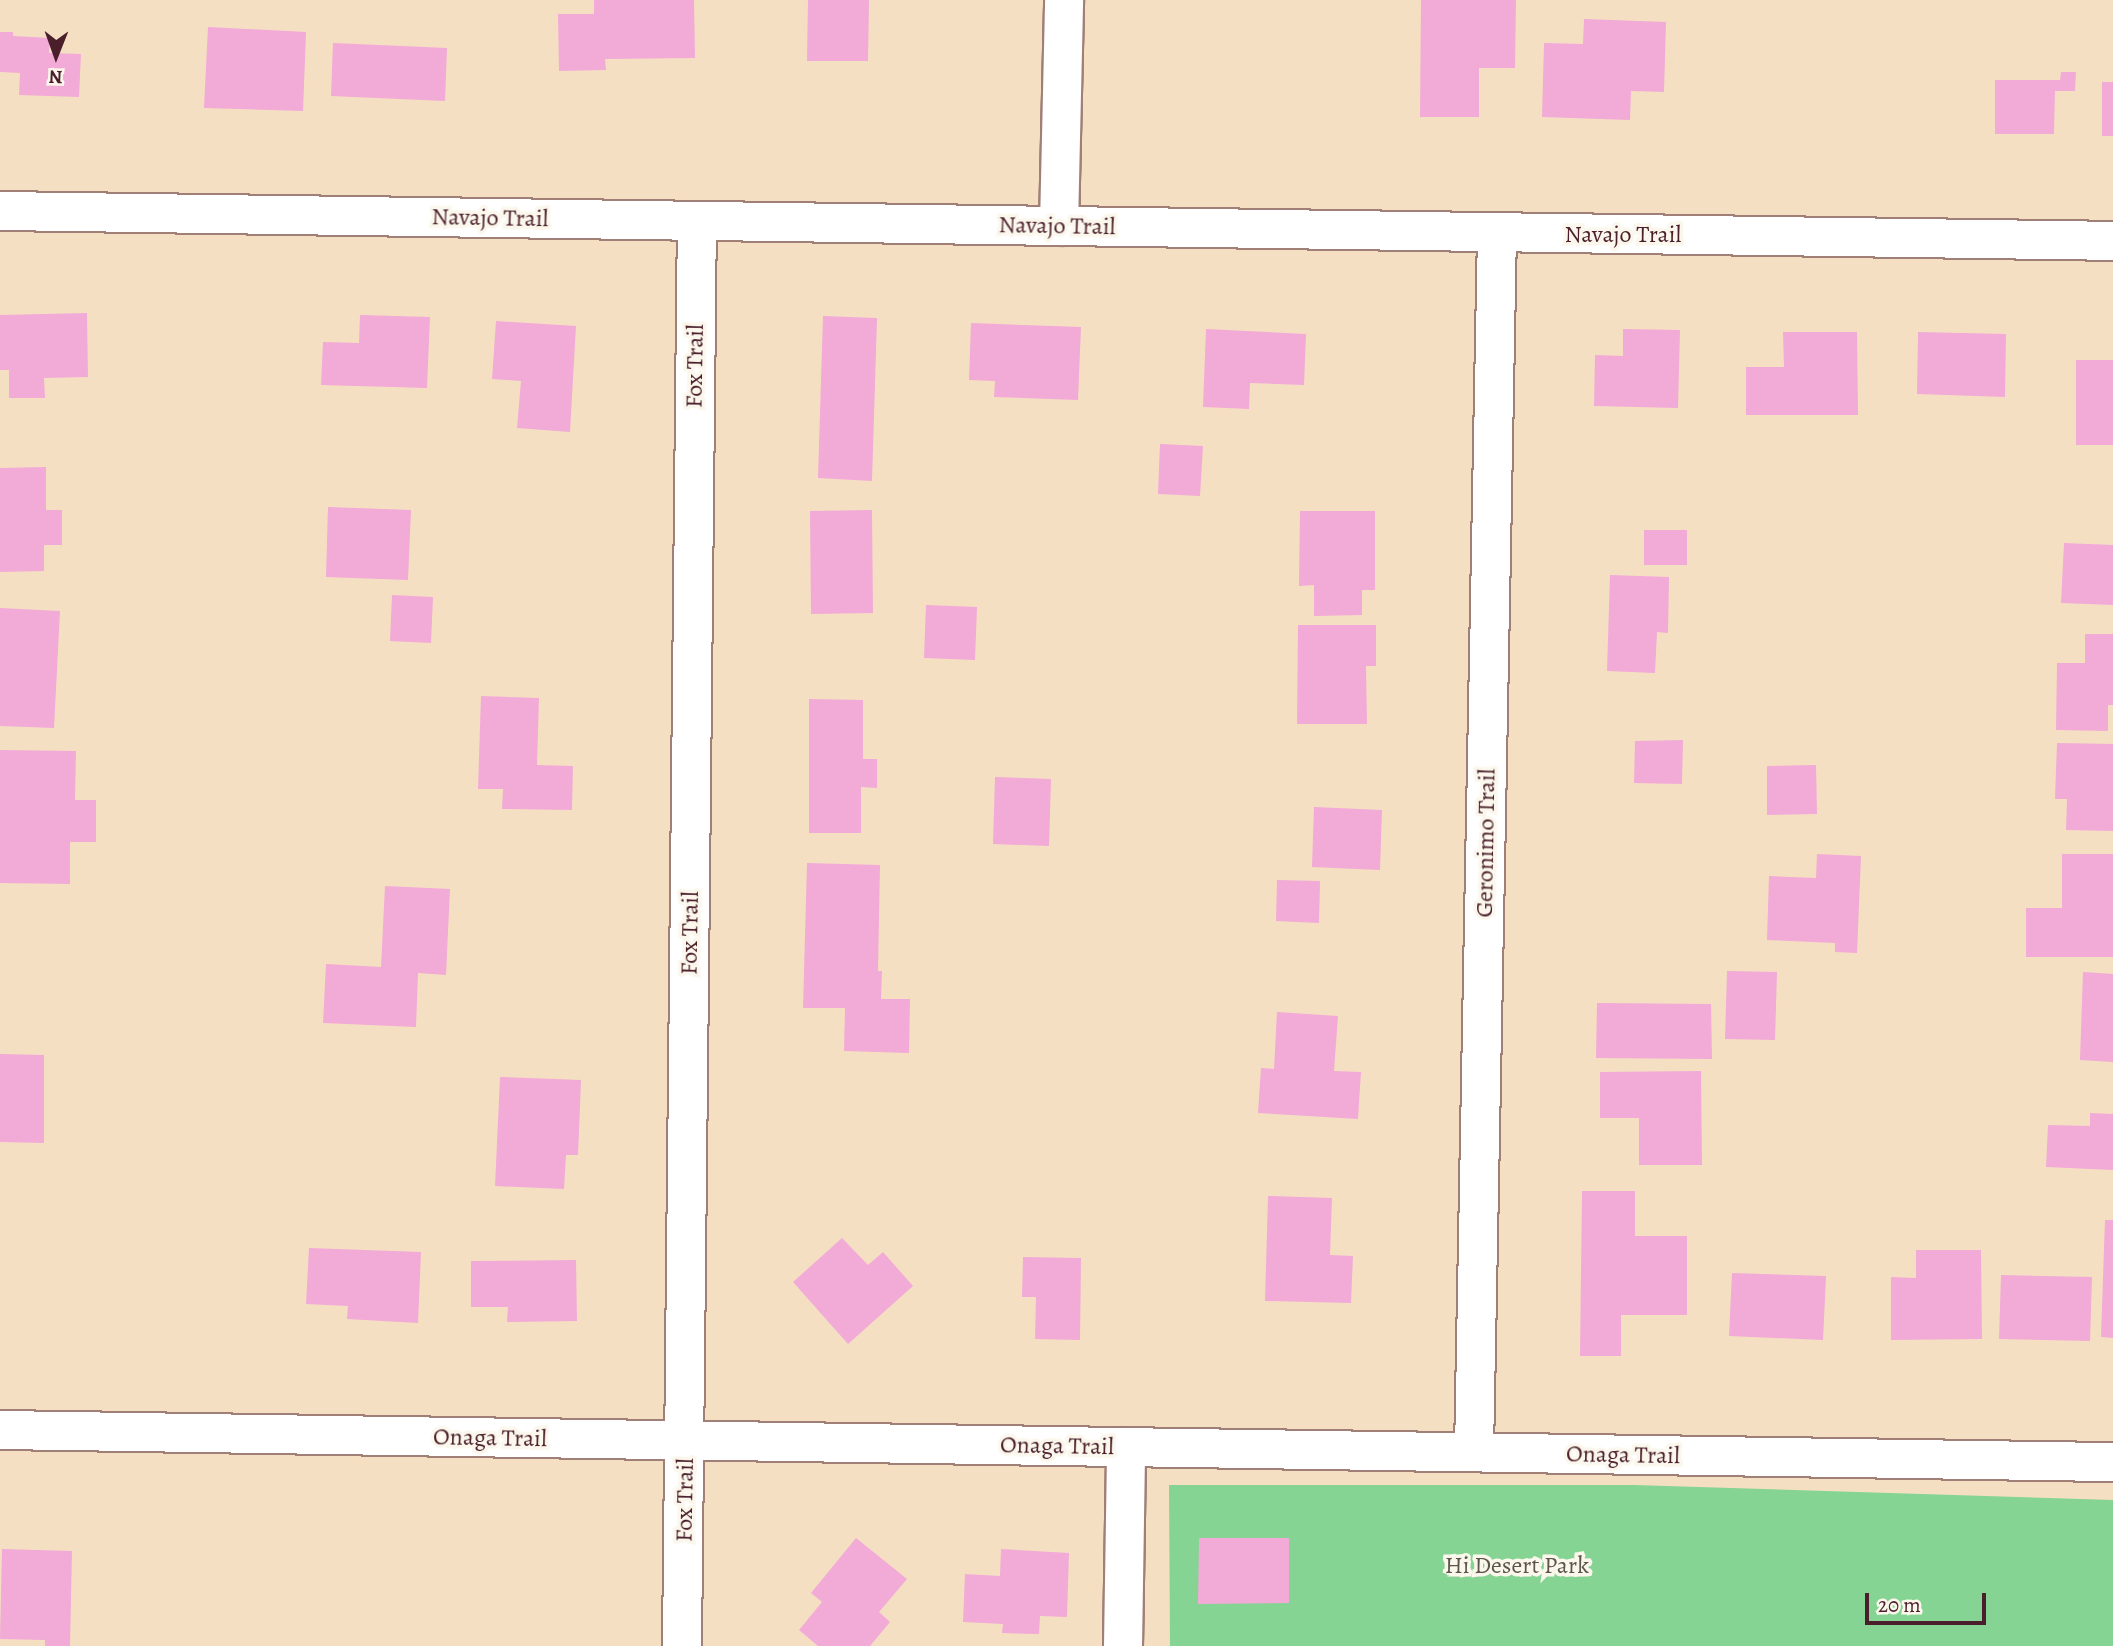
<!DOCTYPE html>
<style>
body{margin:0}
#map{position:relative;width:2113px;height:1646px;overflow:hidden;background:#f5dfc3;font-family:Alegreya,serif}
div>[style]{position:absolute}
.green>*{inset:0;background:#85d493}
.building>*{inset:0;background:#f2aad7}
.roads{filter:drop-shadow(2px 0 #a07f77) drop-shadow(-2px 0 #a07f77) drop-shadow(0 2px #a07f77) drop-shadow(0 -2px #a07f77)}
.minor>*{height:38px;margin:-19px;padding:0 19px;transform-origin:19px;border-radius:19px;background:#fff}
span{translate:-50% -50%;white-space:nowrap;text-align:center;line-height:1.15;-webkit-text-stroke:7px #fbf7ec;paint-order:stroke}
.street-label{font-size:24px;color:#4a1f2b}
.park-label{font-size:24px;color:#5c554a}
.north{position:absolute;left:21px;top:21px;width:70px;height:70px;-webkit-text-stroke:5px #fbf7ec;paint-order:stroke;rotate:181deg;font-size:19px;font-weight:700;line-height:28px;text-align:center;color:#4a1f2b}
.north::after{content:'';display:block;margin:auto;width:24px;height:32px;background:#4a1f2b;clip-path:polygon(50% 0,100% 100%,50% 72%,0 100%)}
.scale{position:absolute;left:1865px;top:1593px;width:121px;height:32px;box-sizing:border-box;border:4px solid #4a1f2b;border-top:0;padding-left:9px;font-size:21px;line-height:24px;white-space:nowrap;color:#4a1f2b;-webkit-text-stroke:5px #fbf7ec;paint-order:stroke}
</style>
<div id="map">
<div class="green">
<i style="clip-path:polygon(1169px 1485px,1634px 1485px,2113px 1500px,2113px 1646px,1170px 1646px)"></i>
</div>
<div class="building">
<i style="clip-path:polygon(594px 0,694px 0,695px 58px,605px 59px,606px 70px,559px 71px,558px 14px,594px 14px)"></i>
<i style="clip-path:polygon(808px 0,869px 0,868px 61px,807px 61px)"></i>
<i style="clip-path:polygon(1421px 0,1516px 0,1515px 68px,1479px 68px,1479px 117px,1420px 117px)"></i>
<i style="clip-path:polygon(1584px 19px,1666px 22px,1664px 92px,1631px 91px,1630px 120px,1542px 117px,1544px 43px,1583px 44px)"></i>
<i style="clip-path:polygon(208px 27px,306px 32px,303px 111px,204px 108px)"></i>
<i style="clip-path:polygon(0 32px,13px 32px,13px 36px,50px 38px,49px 53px,81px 54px,79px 97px,19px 95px,20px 73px,0 72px)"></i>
<i style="clip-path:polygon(333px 43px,447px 48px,445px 101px,331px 96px)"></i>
<i style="clip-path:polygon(2061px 72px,2076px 72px,2075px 91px,2055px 91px,2054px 134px,1995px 134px,1995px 80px,2060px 80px)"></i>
<i style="clip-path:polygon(2102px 82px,2113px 82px,2113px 136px,2102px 136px)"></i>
<i style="clip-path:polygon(87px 313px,88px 377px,44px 378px,45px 398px,9px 398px,9px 370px,0 370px,0 315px)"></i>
<i style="clip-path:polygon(360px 315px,430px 317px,427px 388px,321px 385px,323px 342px,359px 343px)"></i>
<i style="clip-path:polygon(823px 316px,877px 318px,872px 481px,818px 478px)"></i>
<i style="clip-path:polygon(496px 321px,576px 326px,570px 432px,517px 428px,521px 381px,492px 379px)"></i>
<i style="clip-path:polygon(971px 323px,1081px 327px,1078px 400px,994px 397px,995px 381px,969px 380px)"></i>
<i style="clip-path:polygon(1206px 329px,1306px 334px,1304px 385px,1250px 383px,1249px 409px,1203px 407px)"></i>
<i style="clip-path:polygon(1623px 329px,1680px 330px,1678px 408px,1594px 406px,1595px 355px,1623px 356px)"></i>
<i style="clip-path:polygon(1783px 332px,1857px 332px,1858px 415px,1746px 415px,1746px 367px,1784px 367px)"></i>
<i style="clip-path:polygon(1918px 332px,2006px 334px,2005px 397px,1917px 394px)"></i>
<i style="clip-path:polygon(2076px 360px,2113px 360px,2113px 445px,2076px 445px)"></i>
<i style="clip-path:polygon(1160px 444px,1203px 446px,1200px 496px,1158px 494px)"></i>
<i style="clip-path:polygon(46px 467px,46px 510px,62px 510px,62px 545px,44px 545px,44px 571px,0 572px,0 468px)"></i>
<i style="clip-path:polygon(328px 507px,411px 510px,408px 580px,326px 577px)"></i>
<i style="clip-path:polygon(872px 510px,873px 613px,811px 614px,810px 511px)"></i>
<i style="clip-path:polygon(1300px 511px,1375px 511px,1375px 590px,1362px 590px,1362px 615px,1314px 616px,1314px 585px,1299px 586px)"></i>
<i style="clip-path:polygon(1644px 530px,1687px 530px,1687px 565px,1644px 565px)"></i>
<i style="clip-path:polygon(2064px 543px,2113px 545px,2113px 605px,2061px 603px)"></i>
<i style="clip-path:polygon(1610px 575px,1669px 577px,1668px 633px,1657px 632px,1655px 673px,1607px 671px)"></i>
<i style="clip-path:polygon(392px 595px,433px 597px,431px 643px,390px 641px)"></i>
<i style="clip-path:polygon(926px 605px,977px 607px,975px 660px,924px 658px)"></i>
<i style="clip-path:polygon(0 608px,60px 611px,54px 728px,0 726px)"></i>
<i style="clip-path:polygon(1298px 625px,1376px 625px,1376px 666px,1366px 666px,1367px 724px,1297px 724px)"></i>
<i style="clip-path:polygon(2085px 634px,2113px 634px,2113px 705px,2108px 705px,2108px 731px,2056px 730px,2057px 663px,2085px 663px)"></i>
<i style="clip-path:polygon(481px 696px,539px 698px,537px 765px,573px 766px,572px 810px,502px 809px,503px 789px,478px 789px)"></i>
<i style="clip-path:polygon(809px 699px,863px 700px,863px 759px,877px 759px,877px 788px,861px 787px,861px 833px,809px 833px)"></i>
<i style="clip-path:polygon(1683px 740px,1682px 784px,1634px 783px,1635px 741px)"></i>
<i style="clip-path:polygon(2057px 743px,2113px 744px,2113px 831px,2066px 830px,2067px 799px,2055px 799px)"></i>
<i style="clip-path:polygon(0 750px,76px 751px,75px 800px,96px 800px,96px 842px,70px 842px,70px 884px,0 883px)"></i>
<i style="clip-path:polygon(1816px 765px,1817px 814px,1767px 815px,1767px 766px)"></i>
<i style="clip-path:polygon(995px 777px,1051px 779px,1049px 846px,993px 844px)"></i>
<i style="clip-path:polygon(1314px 807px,1382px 810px,1380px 870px,1312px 867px)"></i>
<i style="clip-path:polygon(1817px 854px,1861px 856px,1857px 953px,1835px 952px,1835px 943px,1767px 940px,1769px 876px,1816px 878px)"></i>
<i style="clip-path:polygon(2062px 854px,2113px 854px,2113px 957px,2026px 957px,2026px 908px,2062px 908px)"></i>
<i style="clip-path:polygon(807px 863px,880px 865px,878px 971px,882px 971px,881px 999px,910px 999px,909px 1053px,844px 1051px,845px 1008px,803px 1008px)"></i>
<i style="clip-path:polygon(1277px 880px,1320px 881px,1319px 923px,1276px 921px)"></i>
<i style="clip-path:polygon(385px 886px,450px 889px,446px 975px,418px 973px,416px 1027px,323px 1023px,326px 964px,381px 967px)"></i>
<i style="clip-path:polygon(1727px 971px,1777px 972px,1775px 1040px,1725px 1039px)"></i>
<i style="clip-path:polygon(2083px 972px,2113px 974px,2113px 1062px,2080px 1060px)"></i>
<i style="clip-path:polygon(1597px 1003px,1711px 1004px,1712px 1059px,1596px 1058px)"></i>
<i style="clip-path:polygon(1277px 1012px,1338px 1016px,1334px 1071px,1361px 1072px,1358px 1119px,1258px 1113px,1261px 1068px,1274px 1069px)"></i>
<i style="clip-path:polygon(0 1054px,44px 1055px,44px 1143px,0 1142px)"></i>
<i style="clip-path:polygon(1701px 1071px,1702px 1165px,1639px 1165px,1639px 1118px,1600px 1118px,1600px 1072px)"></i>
<i style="clip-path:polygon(500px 1077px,581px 1080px,578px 1155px,566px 1155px,564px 1189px,495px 1186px)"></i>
<i style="clip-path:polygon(2090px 1113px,2113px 1114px,2113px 1170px,2046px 1167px,2048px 1125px,2090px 1126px)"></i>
<i style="clip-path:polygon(1582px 1191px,1635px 1191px,1635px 1236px,1687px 1236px,1687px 1315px,1621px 1315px,1621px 1356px,1580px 1356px)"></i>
<i style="clip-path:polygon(1268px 1196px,1332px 1198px,1330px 1255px,1353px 1256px,1351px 1303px,1265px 1301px)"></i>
<i style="clip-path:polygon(2105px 1220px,2113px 1220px,2113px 1338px,2101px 1337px)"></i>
<i style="clip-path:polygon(842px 1238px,868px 1265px,883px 1252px,913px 1286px,848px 1344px,793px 1282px)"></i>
<i style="clip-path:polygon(309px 1248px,421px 1252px,418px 1323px,347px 1319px,348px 1306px,306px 1304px)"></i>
<i style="clip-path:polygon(1916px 1250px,1981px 1250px,1982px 1339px,1891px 1340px,1891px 1277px,1916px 1278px)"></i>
<i style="clip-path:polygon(1023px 1257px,1081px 1258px,1080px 1340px,1035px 1339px,1036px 1297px,1022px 1297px)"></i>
<i style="clip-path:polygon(576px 1260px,577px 1321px,507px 1322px,508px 1307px,471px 1307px,471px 1261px)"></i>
<i style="clip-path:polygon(1732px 1273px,1826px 1276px,1823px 1340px,1729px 1336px)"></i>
<i style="clip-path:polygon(2001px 1275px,2092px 1277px,2090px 1341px,1999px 1339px)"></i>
<i style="clip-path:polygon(856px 1538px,907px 1579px,879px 1612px,890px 1622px,870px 1646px,818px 1646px,799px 1630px,822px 1602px,811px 1593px)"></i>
<i style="clip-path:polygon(1199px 1538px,1289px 1538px,1289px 1603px,1198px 1604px)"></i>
<i style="clip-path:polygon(2px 1549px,72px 1551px,70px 1646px,45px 1646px,45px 1640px,0 1639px)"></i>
<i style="clip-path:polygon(1001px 1549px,1069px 1553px,1067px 1617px,1040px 1616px,1039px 1634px,1002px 1633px,1003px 1624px,963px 1622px,965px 1574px,1000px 1576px)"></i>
</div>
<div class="roads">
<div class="minor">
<i style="left:0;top:211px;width:2113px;rotate:0.81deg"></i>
<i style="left:1059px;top:226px;width:226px;rotate:-88.7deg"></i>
<i style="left:0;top:1430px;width:2113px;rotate:0.87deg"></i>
<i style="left:1474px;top:1452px;width:1218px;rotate:-88.92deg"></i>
<i style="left:682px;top:1646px;width:1425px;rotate:-89.4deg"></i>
<i style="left:1123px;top:1646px;width:199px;rotate:-89.1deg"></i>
</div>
</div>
<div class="street-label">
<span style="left:490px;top:218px;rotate:1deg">Navajo Trail</span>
<span style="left:1057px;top:226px;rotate:1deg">Navajo Trail</span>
<span style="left:1623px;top:235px">Navajo Trail</span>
<span style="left:695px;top:366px;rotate:-89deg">Fox Trail</span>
<span style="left:1486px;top:843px;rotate:-89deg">Geronimo Trail</span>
<span style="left:690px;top:933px;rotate:-89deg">Fox Trail</span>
<span style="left:490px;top:1438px;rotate:1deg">Onaga Trail</span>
<span style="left:1057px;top:1446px;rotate:1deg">Onaga Trail</span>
<span style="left:1623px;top:1455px;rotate:1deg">Onaga Trail</span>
<span style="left:685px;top:1500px;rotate:-89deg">Fox Trail</span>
</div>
<div class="park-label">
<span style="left:1517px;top:1566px">Hi Desert Park</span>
</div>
<div class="north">N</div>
<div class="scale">20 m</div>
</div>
